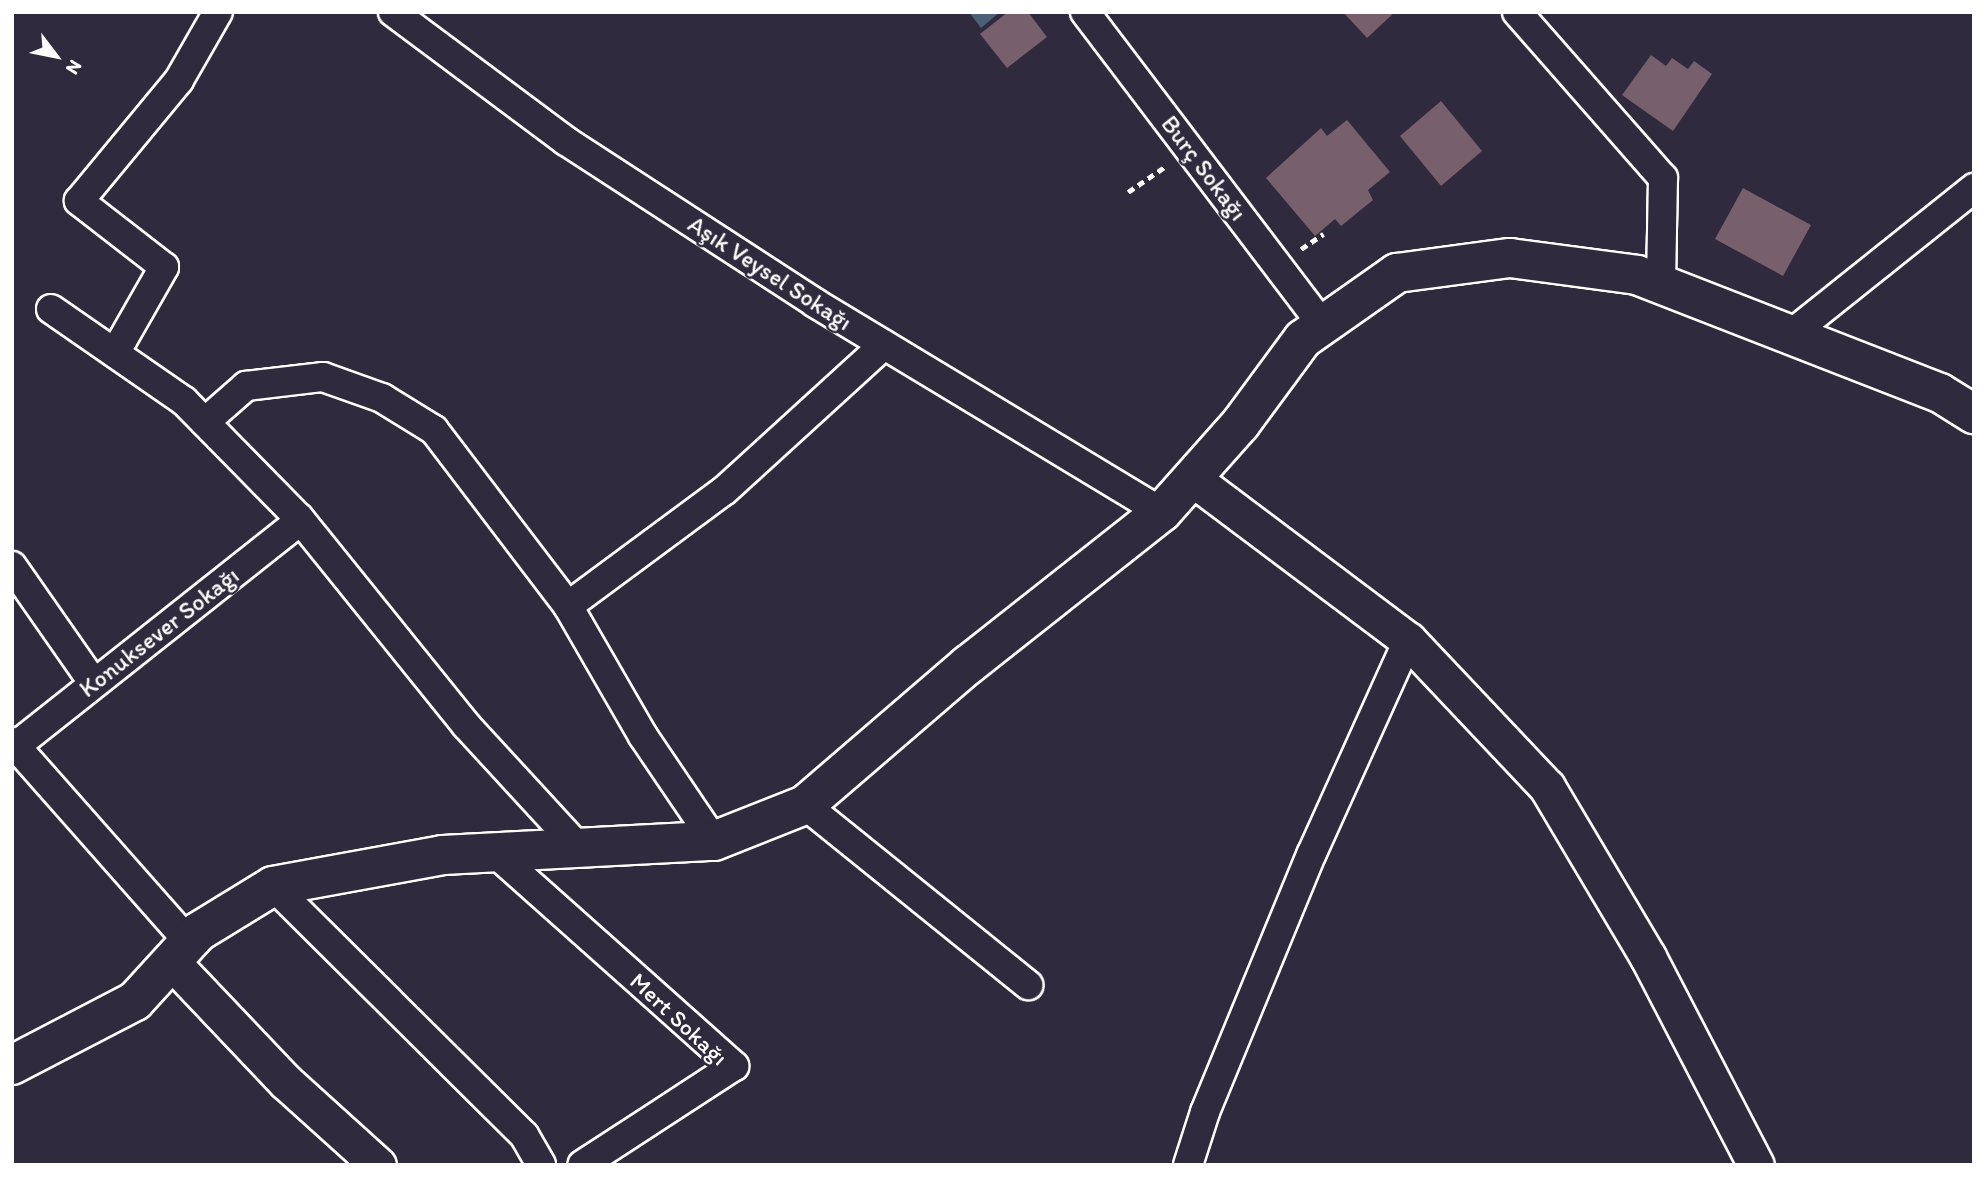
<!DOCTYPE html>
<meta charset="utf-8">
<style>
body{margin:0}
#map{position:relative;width:1986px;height:1177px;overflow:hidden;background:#2f2a3d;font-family:Itim,sans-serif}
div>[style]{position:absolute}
.water>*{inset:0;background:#4c6177}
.building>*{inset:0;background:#775f6b}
.path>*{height:4.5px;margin-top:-2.25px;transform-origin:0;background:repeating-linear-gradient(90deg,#fff 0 7px,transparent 0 12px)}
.roads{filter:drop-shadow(2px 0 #fff) drop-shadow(-2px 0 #fff) drop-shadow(0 2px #fff) drop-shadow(0 -2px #fff)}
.minor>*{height:28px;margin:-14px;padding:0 14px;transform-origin:14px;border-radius:14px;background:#2f2a3d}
.tertiary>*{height:35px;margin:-17.5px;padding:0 17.5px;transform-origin:17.5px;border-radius:17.5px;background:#2f2a3d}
.secondary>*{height:38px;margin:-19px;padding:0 19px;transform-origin:19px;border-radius:19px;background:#2f2a3d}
span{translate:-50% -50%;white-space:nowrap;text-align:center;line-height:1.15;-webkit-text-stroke:5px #2f2a3d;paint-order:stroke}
.street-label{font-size:24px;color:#fff}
.frame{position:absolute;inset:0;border:14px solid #fff;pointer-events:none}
.north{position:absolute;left:21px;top:21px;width:70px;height:70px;-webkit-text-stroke:5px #2f2a3d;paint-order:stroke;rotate:122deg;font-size:19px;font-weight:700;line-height:28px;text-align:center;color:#fff}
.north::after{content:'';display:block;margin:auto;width:24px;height:32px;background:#fff;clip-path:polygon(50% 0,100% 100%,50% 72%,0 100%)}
</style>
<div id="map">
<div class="water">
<i style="clip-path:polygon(969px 12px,1000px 12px,981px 28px)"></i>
</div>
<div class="building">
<i style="clip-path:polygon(1008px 12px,1028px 12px,1047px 37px,1007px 68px,980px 34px)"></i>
<i style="clip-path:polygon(1343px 12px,1395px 12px,1367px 38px)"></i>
<i style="clip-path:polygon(1651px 55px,1666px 66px,1672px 58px,1688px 69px,1694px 61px,1712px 74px,1673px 131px,1622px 95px)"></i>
<i style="clip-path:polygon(1441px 101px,1482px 151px,1441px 186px,1400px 136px)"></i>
<i style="clip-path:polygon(1347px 120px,1390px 172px,1368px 190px,1373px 200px,1341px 226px,1335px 219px,1315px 236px,1266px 178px,1321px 128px,1327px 136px)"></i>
<i style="clip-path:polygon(1743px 188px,1811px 225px,1783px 276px,1715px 239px)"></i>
</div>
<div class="path">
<i style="left:1128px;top:192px;width:46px;rotate:-34.4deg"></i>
<i style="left:1301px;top:249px;width:27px;rotate:-34deg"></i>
</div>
<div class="roads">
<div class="minor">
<i style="left:393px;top:12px;width:216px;rotate:36.7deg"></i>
<i style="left:566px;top:141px;width:297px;rotate:33deg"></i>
<i style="left:815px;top:303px;width:405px;rotate:31.1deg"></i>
<i style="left:1085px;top:12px;width:393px;rotate:52.8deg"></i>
<i style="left:1517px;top:12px;width:221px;rotate:48.7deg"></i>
<i style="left:1663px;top:178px;width:107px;rotate:91.1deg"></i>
<i style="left:51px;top:309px;width:162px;rotate:34.7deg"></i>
<i style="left:184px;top:401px;width:164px;rotate:45.5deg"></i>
<i style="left:299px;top:518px;width:266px;rotate:51.1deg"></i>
<i style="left:466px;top:725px;width:166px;rotate:47.4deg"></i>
<i style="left:1790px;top:335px;width:236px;rotate:-38.6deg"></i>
<i style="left:115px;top:353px;width:99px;rotate:-60.3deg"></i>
<i style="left:164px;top:267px;width:108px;rotate:-142.2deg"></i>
<i style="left:79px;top:201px;width:157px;rotate:-50.4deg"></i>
<i style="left:179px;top:80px;width:78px;rotate:-60.2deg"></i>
<i style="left:205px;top:422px;width:55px;rotate:-41.3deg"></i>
<i style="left:246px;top:386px;width:78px;rotate:-6.7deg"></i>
<i style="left:323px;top:377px;width:63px;rotate:19.6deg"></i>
<i style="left:382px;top:398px;width:61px;rotate:31.6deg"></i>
<i style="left:434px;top:430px;width:221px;rotate:52.7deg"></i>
<i style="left:568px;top:606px;width:150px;rotate:60deg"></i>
<i style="left:643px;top:736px;width:127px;rotate:55.9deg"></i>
<i style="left:12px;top:566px;width:141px;rotate:55.1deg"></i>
<i style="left:568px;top:606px;width:195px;rotate:-36.5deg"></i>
<i style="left:725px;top:490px;width:215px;rotate:-42.4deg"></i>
<i style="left:12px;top:742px;width:267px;rotate:48.5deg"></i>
<i style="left:17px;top:745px;width:362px;rotate:-38.4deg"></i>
<i style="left:805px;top:805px;width:287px;rotate:38.9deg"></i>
<i style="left:494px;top:852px;width:322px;rotate:41.7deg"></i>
<i style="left:734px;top:1066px;width:181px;rotate:146.9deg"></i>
<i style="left:273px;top:886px;width:354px;rotate:44.8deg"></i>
<i style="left:524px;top:1135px;width:34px;rotate:60deg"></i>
<i style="left:1188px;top:1165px;width:56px;rotate:-72.2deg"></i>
<i style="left:1205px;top:1112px;width:280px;rotate:-67.6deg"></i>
<i style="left:1312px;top:853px;width:234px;rotate:-65.7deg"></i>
</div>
<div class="tertiary">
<i style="left:1192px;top:478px;width:270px;rotate:36.9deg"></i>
<i style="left:1408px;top:640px;width:202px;rotate:46.6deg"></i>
<i style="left:1547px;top:787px;width:198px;rotate:59.3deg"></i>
<i style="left:1648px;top:957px;width:234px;rotate:62.6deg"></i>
<i style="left:171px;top:961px;width:167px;rotate:46.5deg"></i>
<i style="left:286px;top:1082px;width:124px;rotate:42.1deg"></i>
</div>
<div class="secondary">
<i style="left:12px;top:1065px;width:139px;rotate:-27.5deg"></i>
<i style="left:135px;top:1001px;width:93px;rotate:-47.6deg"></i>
<i style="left:198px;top:932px;width:88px;rotate:-31.5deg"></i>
<i style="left:273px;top:886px;width:173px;rotate:-10.3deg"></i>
<i style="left:443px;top:855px;width:271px;rotate:-3deg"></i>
<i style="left:714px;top:841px;width:98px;rotate:-21.6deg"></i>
<i style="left:805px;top:805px;width:215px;rotate:-40.7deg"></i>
<i style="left:968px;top:665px;width:247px;rotate:-38.3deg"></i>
<i style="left:1162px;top:512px;width:119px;rotate:-48.4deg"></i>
<i style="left:1241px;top:423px;width:104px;rotate:-53.6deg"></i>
<i style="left:1303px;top:339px;width:115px;rotate:-35.1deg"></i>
<i style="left:1397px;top:273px;width:114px;rotate:-7.6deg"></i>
<i style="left:1510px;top:258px;width:128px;rotate:7.6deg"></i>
<i style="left:1637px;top:275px;width:325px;rotate:21.3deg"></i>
<i style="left:1940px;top:393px;width:40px;rotate:32deg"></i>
</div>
</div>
<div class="street-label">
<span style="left:1204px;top:168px;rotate:53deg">Burç Sokağı</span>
<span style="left:770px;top:273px;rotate:33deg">Aşık Veysel Sokağı</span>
<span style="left:159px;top:632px;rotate:-38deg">Konuksever Sokağı</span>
<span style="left:679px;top:1019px;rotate:43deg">Mert Sokağı</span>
</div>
<div class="frame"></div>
<div class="north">N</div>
</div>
